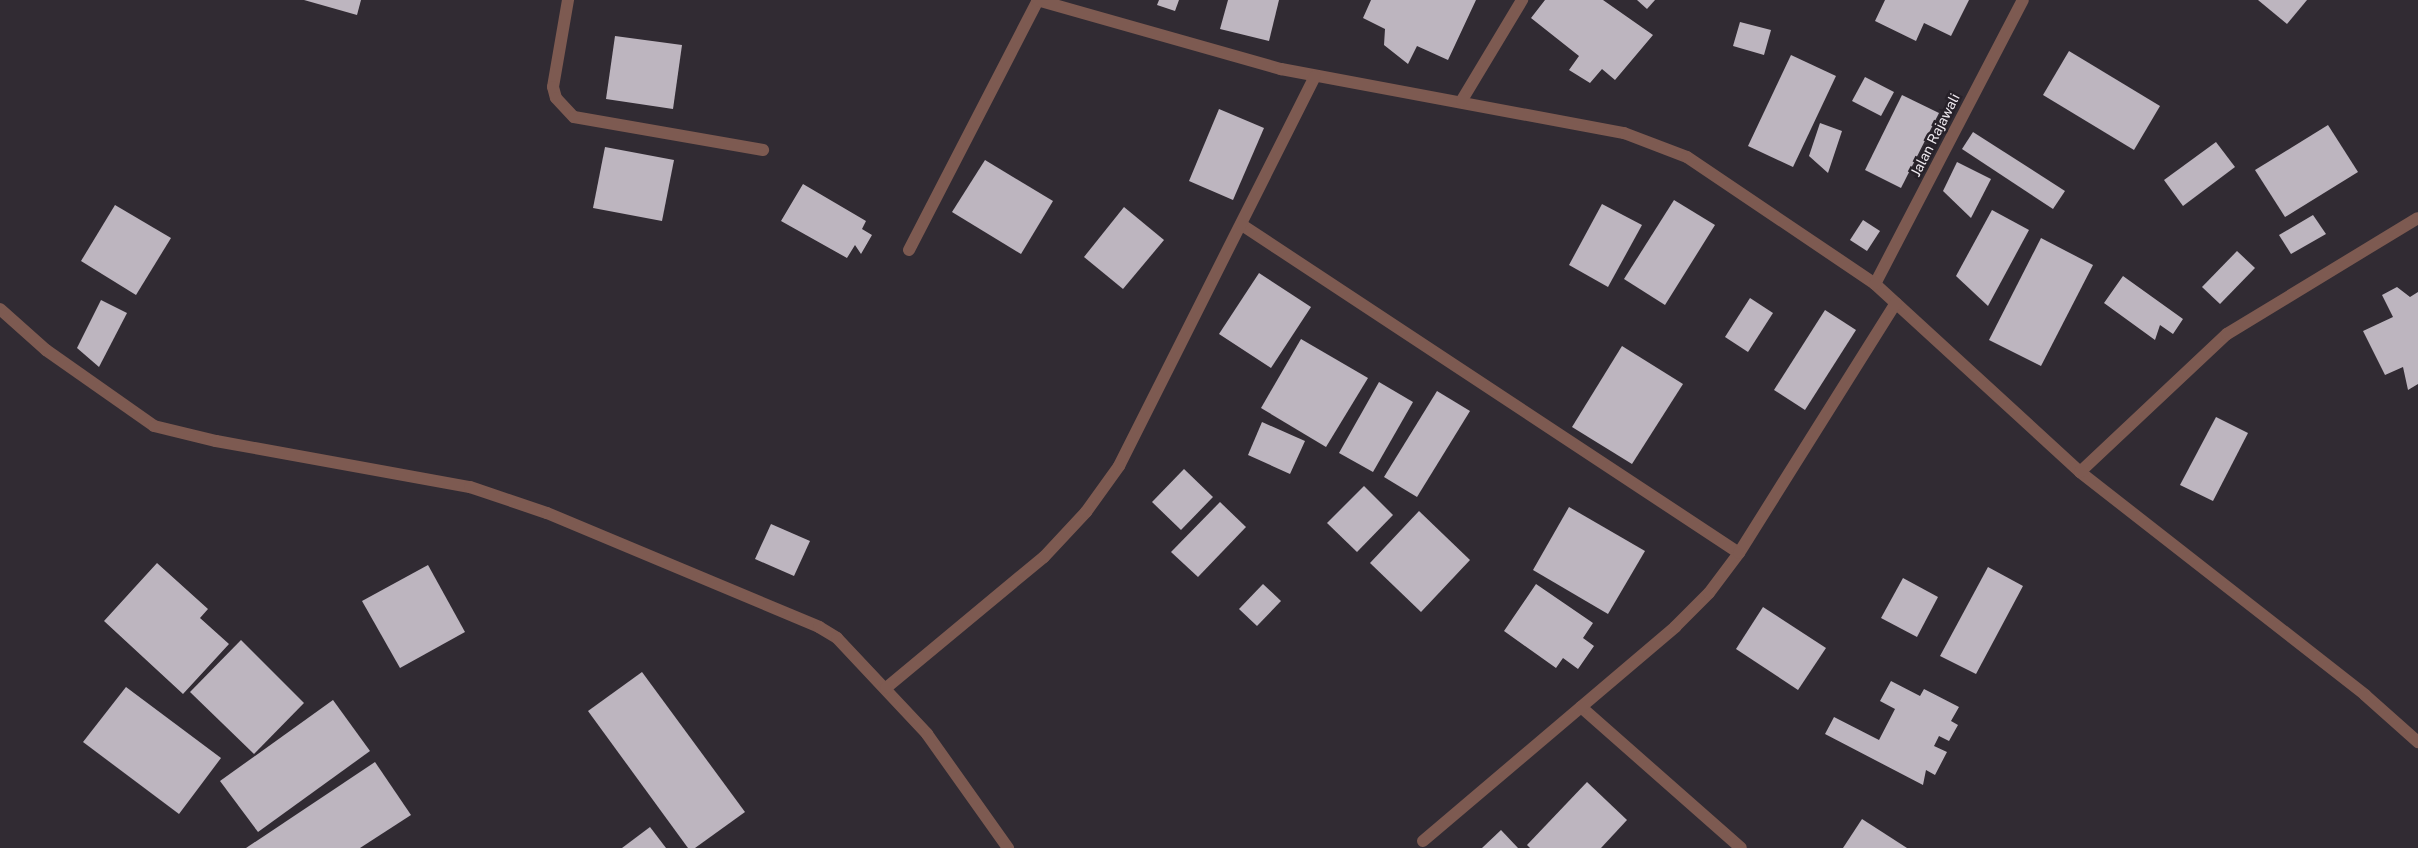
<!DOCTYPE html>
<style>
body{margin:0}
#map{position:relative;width:2418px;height:848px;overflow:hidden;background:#312b33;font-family:"Public Sans",sans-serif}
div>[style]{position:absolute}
.building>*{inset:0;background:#bdb5bf}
.lane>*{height:12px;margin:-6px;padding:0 6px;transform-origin:6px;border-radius:6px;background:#7d5a51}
.street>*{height:12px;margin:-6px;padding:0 6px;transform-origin:6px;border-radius:6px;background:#7d5a51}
span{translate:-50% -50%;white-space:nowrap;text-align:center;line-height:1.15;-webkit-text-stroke:5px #272129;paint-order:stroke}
.street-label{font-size:14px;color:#eee9ef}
</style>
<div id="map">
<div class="building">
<i style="clip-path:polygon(304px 0,361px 0,357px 15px)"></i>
<i style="clip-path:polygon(1159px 0,1179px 0,1175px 11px,1157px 5px)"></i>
<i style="clip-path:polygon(1228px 0,1279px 0,1269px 41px,1220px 29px)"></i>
<i style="clip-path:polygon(1371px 0,1476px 0,1448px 60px,1417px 46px,1408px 64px,1384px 45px,1385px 29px,1363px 18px)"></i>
<i style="clip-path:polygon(1545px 0,1603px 0,1653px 35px,1615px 80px,1602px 69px,1590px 83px,1569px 70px,1579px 56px,1531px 18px)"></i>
<i style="clip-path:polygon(1637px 0,1655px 0,1647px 9px)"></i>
<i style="clip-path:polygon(1885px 0,1969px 0,1951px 36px,1924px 23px,1916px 41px,1875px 21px)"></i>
<i style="clip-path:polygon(2258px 0,2307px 0,2287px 24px)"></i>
<i style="clip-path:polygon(1740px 22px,1771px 30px,1764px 55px,1733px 46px)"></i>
<i style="clip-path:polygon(615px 36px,682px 45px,673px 109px,606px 99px)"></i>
<i style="clip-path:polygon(2069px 51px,2160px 106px,2134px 150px,2043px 95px)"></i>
<i style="clip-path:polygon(1791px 55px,1836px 76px,1793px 167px,1748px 146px)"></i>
<i style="clip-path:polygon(1865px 77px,1894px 92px,1881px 116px,1852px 101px)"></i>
<i style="clip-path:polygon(1902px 95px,1939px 113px,1901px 188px,1865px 170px)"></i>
<i style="clip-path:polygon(1219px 109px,1264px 128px,1233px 200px,1189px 181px)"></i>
<i style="clip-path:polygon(1820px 123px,1842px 131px,1828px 173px,1809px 156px)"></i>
<i style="clip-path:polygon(2328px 125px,2358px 172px,2285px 217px,2255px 170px)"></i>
<i style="clip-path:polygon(1973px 132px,2065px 191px,2053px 209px,1962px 149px)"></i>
<i style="clip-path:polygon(2216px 142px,2235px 167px,2183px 206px,2164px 180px)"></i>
<i style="clip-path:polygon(605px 147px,674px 160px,662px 221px,593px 208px)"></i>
<i style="clip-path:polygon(985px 160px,1053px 201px,1021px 254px,952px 212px)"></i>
<i style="clip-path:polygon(1957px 162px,1991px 179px,1971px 218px,1943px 191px)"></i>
<i style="clip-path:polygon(803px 184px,866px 221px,862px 229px,872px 235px,861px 254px,855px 245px,847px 258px,781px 221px)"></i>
<i style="clip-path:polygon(1674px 200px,1715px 225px,1665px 305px,1624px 279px)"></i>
<i style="clip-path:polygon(1602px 204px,1642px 225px,1608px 287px,1569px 265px)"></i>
<i style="clip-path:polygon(115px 205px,171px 238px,136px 295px,81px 261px)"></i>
<i style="clip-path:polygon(1124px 207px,1164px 240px,1123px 289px,1084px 257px)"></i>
<i style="clip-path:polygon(1992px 210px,2029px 230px,1988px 306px,1956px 276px)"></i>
<i style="clip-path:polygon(2313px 215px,2326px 234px,2291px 254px,2279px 235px)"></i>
<i style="clip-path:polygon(1863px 220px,1880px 231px,1867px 251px,1850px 240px)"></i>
<i style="clip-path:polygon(2041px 238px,2093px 265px,2041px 366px,1989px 340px)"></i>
<i style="clip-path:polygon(2237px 251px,2255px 268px,2220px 304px,2202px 287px)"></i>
<i style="clip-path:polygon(1259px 273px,1311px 307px,1271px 368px,1219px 334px)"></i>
<i style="clip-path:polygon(2123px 276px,2183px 319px,2173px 334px,2160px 325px,2155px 340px,2104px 303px)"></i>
<i style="clip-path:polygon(2397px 287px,2410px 297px,2418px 292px,2418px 384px,2408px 390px,2403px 367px,2385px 375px,2363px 331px,2393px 317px,2382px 295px)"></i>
<i style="clip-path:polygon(1750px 298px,1773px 313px,1748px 352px,1725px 337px)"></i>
<i style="clip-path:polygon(101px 300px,127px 313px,99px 367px,77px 348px)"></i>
<i style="clip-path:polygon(1825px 310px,1856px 330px,1805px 410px,1774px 390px)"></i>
<i style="clip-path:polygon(1301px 339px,1368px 378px,1326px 447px,1261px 408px)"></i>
<i style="clip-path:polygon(1622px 346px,1683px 384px,1632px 464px,1572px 427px)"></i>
<i style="clip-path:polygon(1379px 382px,1413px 402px,1373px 472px,1339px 453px)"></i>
<i style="clip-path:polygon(1437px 391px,1470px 411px,1417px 497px,1384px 477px)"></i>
<i style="clip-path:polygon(2216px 417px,2248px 433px,2213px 501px,2180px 485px)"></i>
<i style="clip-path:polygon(1262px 422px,1305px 441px,1290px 474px,1248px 455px)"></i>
<i style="clip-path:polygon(1184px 469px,1213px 497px,1181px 530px,1152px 502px)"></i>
<i style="clip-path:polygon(1364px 486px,1393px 515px,1357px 552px,1327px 523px)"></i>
<i style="clip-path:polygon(1220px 502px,1246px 527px,1198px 577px,1171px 552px)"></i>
<i style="clip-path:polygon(1569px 507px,1645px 551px,1608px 614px,1533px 570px)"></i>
<i style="clip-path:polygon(1419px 511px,1470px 560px,1421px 612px,1370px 563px)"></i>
<i style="clip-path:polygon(771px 524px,810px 541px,794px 576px,755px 559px)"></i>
<i style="clip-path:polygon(157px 563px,208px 609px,200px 618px,229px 644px,183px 694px,104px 621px)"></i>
<i style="clip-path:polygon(428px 565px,465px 632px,400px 668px,362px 601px)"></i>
<i style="clip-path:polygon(1988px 567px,2023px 586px,1976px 674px,1940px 656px)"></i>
<i style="clip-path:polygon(1903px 578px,1938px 597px,1917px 637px,1881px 618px)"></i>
<i style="clip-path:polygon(1263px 584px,1281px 601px,1257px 626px,1239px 609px)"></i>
<i style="clip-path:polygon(1536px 584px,1593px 623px,1583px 638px,1594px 646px,1578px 669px,1563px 658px,1556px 668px,1504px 631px)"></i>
<i style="clip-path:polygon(1763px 607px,1826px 648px,1798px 690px,1736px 649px)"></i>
<i style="clip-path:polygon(241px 640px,304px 703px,254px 754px,190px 692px)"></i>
<i style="clip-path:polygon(642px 672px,745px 812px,695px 848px,688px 848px,588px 711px)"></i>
<i style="clip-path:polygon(1891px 681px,1920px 696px,1924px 689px,1959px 707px,1951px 721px,1958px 725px,1949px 741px,1939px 736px,1934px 746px,1947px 752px,1935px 775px,1926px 770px,1923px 785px,1825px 734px,1834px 717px,1879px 740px,1895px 709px,1880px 701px)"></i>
<i style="clip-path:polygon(126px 687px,221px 758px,179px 814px,83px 742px)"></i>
<i style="clip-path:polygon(333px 700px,370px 751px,258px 832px,220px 781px)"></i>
<i style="clip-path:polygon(375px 762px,411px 815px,360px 848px,246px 848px)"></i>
<i style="clip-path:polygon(1587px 782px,1627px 820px,1601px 848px,1530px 848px,1527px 845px)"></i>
<i style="clip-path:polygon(1862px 819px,1907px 848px,1843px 848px)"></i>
<i style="clip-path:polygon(650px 827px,666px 848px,622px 848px)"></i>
<i style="clip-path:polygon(1501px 830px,1518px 848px,1482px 848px)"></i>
</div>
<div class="lane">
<i style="left:909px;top:250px;width:281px;rotate:-62.7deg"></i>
</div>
<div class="street">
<i style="left:568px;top:0;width:88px;rotate:99.8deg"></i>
<i style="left:553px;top:87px;width:11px;rotate:75deg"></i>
<i style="left:556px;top:98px;width:26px;rotate:47deg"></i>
<i style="left:574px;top:117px;width:192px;rotate:9.9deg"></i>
<i style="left:1037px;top:0;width:254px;rotate:15.8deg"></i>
<i style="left:1281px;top:69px;width:349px;rotate:10.6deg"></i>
<i style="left:1624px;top:133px;width:67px;rotate:20.9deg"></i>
<i style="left:1687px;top:157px;width:227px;rotate:34deg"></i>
<i style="left:1875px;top:284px;width:278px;rotate:42.5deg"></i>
<i style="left:2080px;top:472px;width:362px;rotate:38deg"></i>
<i style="left:2365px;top:695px;width:71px;rotate:41.6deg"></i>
<i style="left:1462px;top:100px;width:117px;rotate:-59deg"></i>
<i style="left:1242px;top:225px;width:595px;rotate:33.42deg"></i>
<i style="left:1875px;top:284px;width:320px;rotate:-62.5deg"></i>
<i style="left:0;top:309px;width:62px;rotate:41.7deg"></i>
<i style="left:46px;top:350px;width:132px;rotate:35.1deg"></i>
<i style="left:154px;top:426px;width:64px;rotate:13.6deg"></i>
<i style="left:216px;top:441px;width:258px;rotate:10.3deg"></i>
<i style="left:470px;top:487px;width:81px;rotate:18.7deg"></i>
<i style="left:547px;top:513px;width:295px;rotate:22.7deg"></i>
<i style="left:819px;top:627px;width:21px;rotate:31deg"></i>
<i style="left:837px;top:638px;width:132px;rotate:46.8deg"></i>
<i style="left:927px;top:734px;width:140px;rotate:54.6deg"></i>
<i style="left:2080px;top:472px;width:202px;rotate:-43.2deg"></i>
<i style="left:2227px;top:334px;width:223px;rotate:-31.3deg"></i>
<i style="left:886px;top:688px;width:205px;rotate:-39.7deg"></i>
<i style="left:1044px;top:557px;width:62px;rotate:-47deg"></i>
<i style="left:1086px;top:512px;width:57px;rotate:-54.3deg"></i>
<i style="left:1119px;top:466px;width:436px;rotate:-63.3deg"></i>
<i style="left:1581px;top:707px;width:213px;rotate:41.4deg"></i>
<i style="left:1423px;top:841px;width:331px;rotate:-40.3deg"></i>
<i style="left:1675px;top:627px;width:48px;rotate:-45deg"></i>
<i style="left:1709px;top:593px;width:50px;rotate:-53.1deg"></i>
<i style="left:1739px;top:553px;width:295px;rotate:-57.9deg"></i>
</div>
<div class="street-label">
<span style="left:1935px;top:135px;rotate:-63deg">Jalan Rajawali</span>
</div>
</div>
